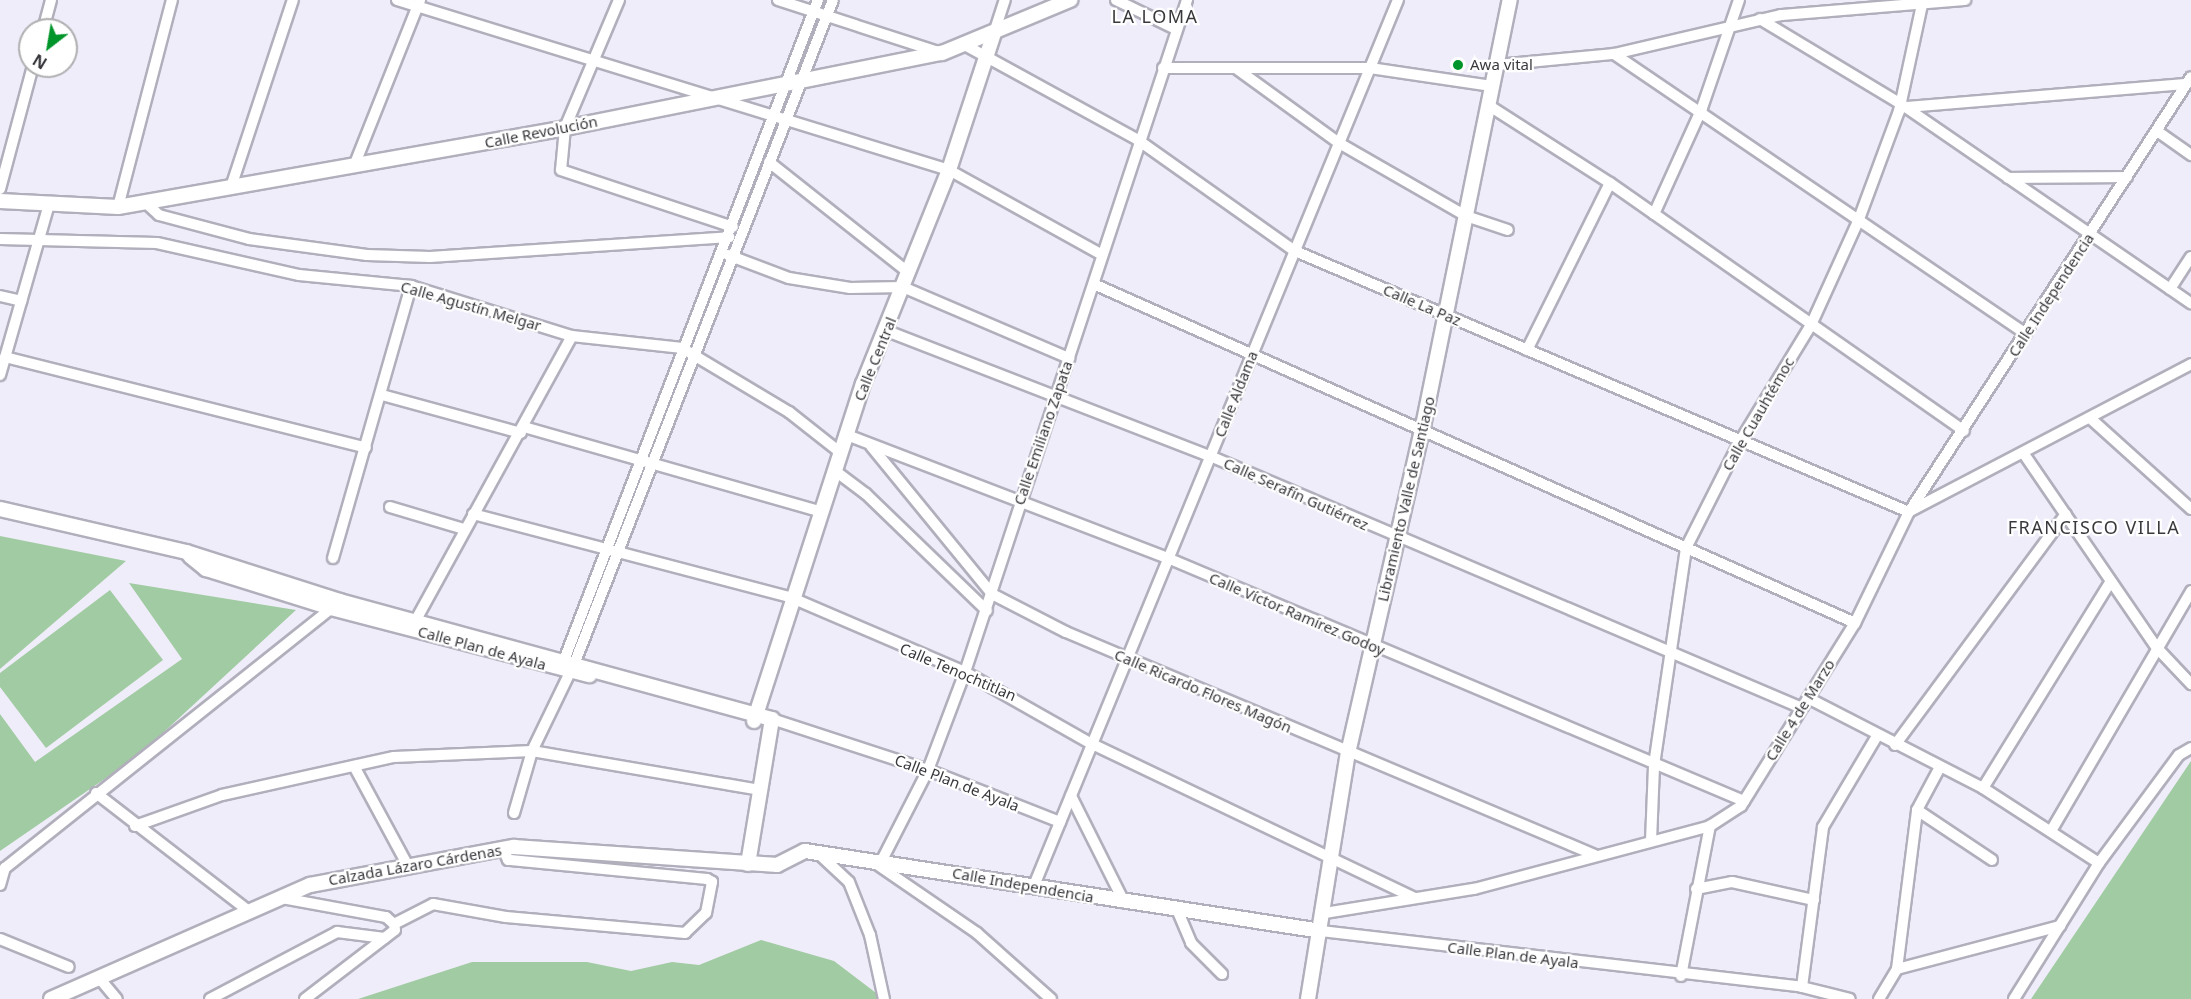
<!DOCTYPE html>
<meta charset="utf-8">
<style>
body{margin:0}
#map{position:relative;width:2191px;height:999px;overflow:hidden;background:#f0edfa;font-family:"Noto Sans",sans-serif}
div>[style]{position:absolute}
.green>*{inset:0;background:#a1cba2}
.roads{filter:drop-shadow(2px 0 #b2afbc) drop-shadow(-2px 0 #b2afbc) drop-shadow(0 2px #b2afbc) drop-shadow(0 -2px #b2afbc)}
.street>*{height:10px;margin:-5px;padding:0 5px;transform-origin:5px;border-radius:5px;background:#fff}
.secondary>*{height:14px;margin:-7px;padding:0 7px;transform-origin:7px;border-radius:7px;background:#fff}
.dots>*{width:16px;height:16px;translate:-50% -50%;box-sizing:border-box;border:3px solid #fff;border-radius:50%}
span{translate:-50% -50%;white-space:nowrap;text-align:center;line-height:1.15;-webkit-text-stroke:4.5px #fff;paint-order:stroke}
.poi-label{font-size:15px;color:#3a383d}
.left{translate:0 -50%;text-align:left}
.street-label{font-size:15px;color:#3a383d}
.quarter-label{font-size:18px;color:#3a383d;letter-spacing:1.5px}
.north{position:absolute;left:18px;top:18px;width:60px;height:60px;box-sizing:border-box;background:#fff;border:2px solid #b0afb1;border-radius:50%;rotate:211deg;font-size:16px;font-weight:700;line-height:24px;text-align:center;color:#3a383d}
.north::after{content:'';display:block;margin:auto;width:21px;height:27px;background:#00952b;clip-path:polygon(50% 0,100% 100%,50% 72%,0 100%)}
</style>
<div id="map">
<div class="green">
<i style="clip-path:polygon(0 536px,126px 561px,0 669px)"></i>
<i style="clip-path:polygon(129px 583px,296px 610px,138px 756px,0 851px,0 714px,35px 762px,182px 659px)"></i>
<i style="clip-path:polygon(110px 590px,163px 660px,46px 748px,0 687px,0 673px)"></i>
<i style="clip-path:polygon(2191px 761px,2191px 999px,2031px 999px)"></i>
<i style="clip-path:polygon(761px 940px,834px 961px,884px 999px,358px 999px,472px 962px,587px 962px,631px 971px,672px 962px,699px 965px)"></i>
</div>
<div class="roads">
<div class="street">
<i style="left:397px;top:0;width:578px;rotate:17.12deg"></i>
<i style="left:949px;top:170px;width:171px;rotate:29deg"></i>
<i style="left:619px;top:0;width:139px;rotate:112.9deg"></i>
<i style="left:565px;top:128px;width:42px;rotate:95.4deg"></i>
<i style="left:561px;top:170px;width:181px;rotate:18.3deg"></i>
<i style="left:778px;top:0;width:171px;rotate:18deg"></i>
<i style="left:1116px;top:0;width:67px;rotate:25.8deg"></i>
<i style="left:1760px;top:19px;width:165px;rotate:31.1deg"></i>
<i style="left:1901px;top:104px;width:352px;rotate:34.5deg"></i>
<i style="left:43px;top:30px;width:31px;rotate:-75deg"></i>
<i style="left:994px;top:33px;width:35px;rotate:-72deg"></i>
<i style="left:963px;top:44px;width:200px;rotate:28.7deg"></i>
<i style="left:1138px;top:140px;width:192px;rotate:35.3deg"></i>
<i style="left:1295px;top:251px;width:667px;rotate:23.03deg"></i>
<i style="left:1614px;top:54px;width:498px;rotate:34.2deg"></i>
<i style="left:1497px;top:65px;width:118px;rotate:-5.4deg"></i>
<i style="left:1614px;top:54px;width:171px;rotate:-13.1deg"></i>
<i style="left:1781px;top:15px;width:185px;rotate:-4.7deg"></i>
<i style="left:1163px;top:68px;width:207px"></i>
<i style="left:1370px;top:68px;width:123px;rotate:8.4deg"></i>
<i style="left:1237px;top:69px;width:126px;rotate:36deg"></i>
<i style="left:1339px;top:143px;width:146px;rotate:29.9deg"></i>
<i style="left:1466px;top:216px;width:44px;rotate:18.4deg"></i>
<i style="left:1488px;top:105px;width:145px;rotate:32.6deg"></i>
<i style="left:1610px;top:183px;width:432px;rotate:35deg"></i>
<i style="left:1906px;top:107px;width:281px;rotate:-4.7deg"></i>
<i style="left:2157px;top:131px;width:42px;rotate:35.2deg"></i>
<i style="left:769px;top:162px;width:179px;rotate:38.4deg"></i>
<i style="left:354px;top:166px;width:179px;rotate:-68.3deg"></i>
<i style="left:2008px;top:178px;width:119px;rotate:-0.5deg"></i>
<i style="left:231px;top:187px;width:197px;rotate:-71.7deg"></i>
<i style="left:0;top:189px;width:127px;rotate:-75deg"></i>
<i style="left:145px;top:202px;width:19px;rotate:43deg"></i>
<i style="left:159px;top:215px;width:93px;rotate:14.9deg"></i>
<i style="left:249px;top:239px;width:119px;rotate:7.7deg"></i>
<i style="left:367px;top:255px;width:63px;rotate:1.8deg"></i>
<i style="left:430px;top:257px;width:300px;rotate:-3.8deg"></i>
<i style="left:118px;top:207px;width:214px;rotate:-75.4deg"></i>
<i style="left:1654px;top:214px;width:116px;rotate:-65.6deg"></i>
<i style="left:1702px;top:108px;width:114px;rotate:-71.1deg"></i>
<i style="left:0;top:239px;width:157px;rotate:1.5deg"></i>
<i style="left:157px;top:243px;width:146px;rotate:12.7deg"></i>
<i style="left:299px;top:275px;width:113px;rotate:5.6deg"></i>
<i style="left:411px;top:286px;width:169px;rotate:17.3deg"></i>
<i style="left:572px;top:336px;width:111px;rotate:6.2deg"></i>
<i style="left:682px;top:348px;width:125px;rotate:30.9deg"></i>
<i style="left:789px;top:412px;width:66px;rotate:38.3deg"></i>
<i style="left:728px;top:255px;width:65px;rotate:20.7deg"></i>
<i style="left:789px;top:278px;width:62px;rotate:9.3deg"></i>
<i style="left:850px;top:288px;width:53px;rotate:-1.1deg"></i>
<i style="left:903px;top:287px;width:181px;rotate:23.2deg"></i>
<i style="left:1096px;top:285px;width:831px;rotate:24deg"></i>
<i style="left:2170px;top:289px;width:38px;rotate:-57deg"></i>
<i style="left:0;top:296px;width:22px;rotate:13deg"></i>
<i style="left:887px;top:331px;width:346px;rotate:21.2deg"></i>
<i style="left:1210px;top:456px;width:643px;rotate:23.06deg"></i>
<i style="left:1527px;top:350px;width:186px;rotate:-63.6deg"></i>
<i style="left:5px;top:357px;width:372px;rotate:14.1deg"></i>
<i style="left:0;top:375px;width:178px;rotate:-74deg"></i>
<i style="left:382px;top:395px;width:144px;rotate:15.3deg"></i>
<i style="left:2090px;top:418px;width:136px;rotate:42deg"></i>
<i style="left:524px;top:427px;width:306px;rotate:15.9deg"></i>
<i style="left:847px;top:435px;width:346px;rotate:21deg"></i>
<i style="left:1170px;top:559px;width:623px;rotate:22.86deg"></i>
<i style="left:871px;top:446px;width:191px;rotate:50.7deg"></i>
<i style="left:992px;top:594px;width:83px;rotate:27.2deg"></i>
<i style="left:1066px;top:632px;width:574px;rotate:22.86deg"></i>
<i style="left:2024px;top:454px;width:235px;rotate:55.6deg"></i>
<i style="left:2157px;top:648px;width:50px;rotate:46.6deg"></i>
<i style="left:834px;top:470px;width:40px;rotate:37deg"></i>
<i style="left:866px;top:494px;width:168px;rotate:44deg"></i>
<i style="left:390px;top:507px;width:77px;rotate:16.6deg"></i>
<i style="left:1912px;top:510px;width:315px;rotate:-27.6deg"></i>
<i style="left:473px;top:514px;width:328px;rotate:14.7deg"></i>
<i style="left:790px;top:597px;width:190px;rotate:23.2deg"></i>
<i style="left:965px;top:672px;width:146px;rotate:29.6deg"></i>
<i style="left:1092px;top:744px;width:356px;rotate:25.5deg"></i>
<i style="left:333px;top:558px;width:283px;rotate:-74deg"></i>
<i style="left:412px;top:627px;width:332px;rotate:-61.2deg"></i>
<i style="left:561px;top:668px;width:716px;rotate:-68.96deg"></i>
<i style="left:1808px;top:698px;width:197px;rotate:27.2deg"></i>
<i style="left:1983px;top:788px;width:138px;rotate:32.9deg"></i>
<i style="left:772px;top:719px;width:164px;rotate:18.1deg"></i>
<i style="left:928px;top:770px;width:142px;rotate:21.5deg"></i>
<i style="left:1895px;top:745px;width:287px;rotate:-53.5deg"></i>
<i style="left:354px;top:766px;width:111px;rotate:61.6deg"></i>
<i style="left:1983px;top:788px;width:243px;rotate:-58.3deg"></i>
<i style="left:96px;top:793px;width:195px;rotate:37.7deg"></i>
<i style="left:1071px;top:796px;width:119px;rotate:63.4deg"></i>
<i style="left:1917px;top:810px;width:90px;rotate:33.7deg"></i>
<i style="left:514px;top:813px;width:65px;rotate:-73.8deg"></i>
<i style="left:532px;top:751px;width:99px;rotate:-64.2deg"></i>
<i style="left:575px;top:662px;width:710px;rotate:-68.71deg"></i>
<i style="left:135px;top:826px;width:92px;rotate:-19.6deg"></i>
<i style="left:222px;top:795px;width:176px;rotate:-12.5deg"></i>
<i style="left:394px;top:757px;width:138px;rotate:-2.5deg"></i>
<i style="left:532px;top:751px;width:231px;rotate:9.7deg"></i>
<i style="left:2051px;top:831px;width:278px;rotate:-59.7deg"></i>
<i style="left:1651px;top:841px;width:76px;rotate:-87.7deg"></i>
<i style="left:1654px;top:765px;width:219px;rotate:-81.6deg"></i>
<i style="left:1686px;top:548px;width:118px;rotate:-63.2deg"></i>
<i style="left:1739px;top:443px;width:138px;rotate:-58.6deg"></i>
<i style="left:1811px;top:325px;width:116px;rotate:-65.6deg"></i>
<i style="left:1859px;top:219px;width:115px;rotate:-69.7deg"></i>
<i style="left:1899px;top:111px;width:114px;rotate:-77.8deg"></i>
<i style="left:818px;top:853px;width:42px;rotate:43.1deg"></i>
<i style="left:849px;top:882px;width:57px;rotate:68.4deg"></i>
<i style="left:870px;top:935px;width:66px;rotate:77.7deg"></i>
<i style="left:882px;top:860px;width:101px;rotate:-62.9deg"></i>
<i style="left:928px;top:770px;width:105px;rotate:-69.3deg"></i>
<i style="left:965px;top:672px;width:708px;rotate:-71.72deg"></i>
<i style="left:875px;top:863px;width:124px;rotate:34.5deg"></i>
<i style="left:977px;top:933px;width:99px;rotate:41.7deg"></i>
<i style="left:0;top:885px;width:18px;rotate:-74deg"></i>
<i style="left:5px;top:868px;width:423px;rotate:-38.5deg"></i>
<i style="left:1033px;top:888px;width:960px;rotate:-67.66deg"></i>
<i style="left:1696px;top:889px;width:37px;rotate:-11deg"></i>
<i style="left:1732px;top:882px;width:84px;rotate:12.4deg"></i>
<i style="left:282px;top:898px;width:106px;rotate:10.4deg"></i>
<i style="left:386px;top:917px;width:11px;rotate:41deg"></i>
<i style="left:1176px;top:907px;width:39px;rotate:67deg"></i>
<i style="left:1191px;top:943px;width:44px;rotate:45deg"></i>
<i style="left:1325px;top:913px;width:151px;rotate:-9.2deg"></i>
<i style="left:1474px;top:889px;width:244px;rotate:-14.9deg"></i>
<i style="left:1710px;top:826px;width:37px;rotate:-33deg"></i>
<i style="left:1741px;top:806px;width:216px;rotate:-58.1deg"></i>
<i style="left:1855px;top:623px;width:123px;rotate:-64.1deg"></i>
<i style="left:1909px;top:512px;width:518px;rotate:-57.05deg"></i>
<i style="left:1321px;top:931px;width:484px;rotate:6.6deg"></i>
<i style="left:1802px;top:987px;width:49px;rotate:14deg"></i>
<i style="left:0;top:939px;width:74px;rotate:22.1deg"></i>
<i style="left:1897px;top:969px;width:169px;rotate:-14.8deg"></i>
<i style="left:1681px;top:976px;width:153px;rotate:-79.1deg"></i>
<i style="left:100px;top:979px;width:26px;rotate:50deg"></i>
<i style="left:1802px;top:987px;width:161px;rotate:-82.5deg"></i>
<i style="left:1823px;top:827px;width:106px;rotate:-59.3deg"></i>
<i style="left:210px;top:999px;width:144px;rotate:-27.8deg"></i>
<i style="left:337px;top:932px;width:48px;rotate:7.1deg"></i>
<i style="left:305px;top:999px;width:113px;rotate:-37.5deg"></i>
<i style="left:395px;top:930px;width:6px;rotate:-99deg"></i>
<i style="left:394px;top:924px;width:44px;rotate:-27.1deg"></i>
<i style="left:433px;top:904px;width:74px;rotate:10.1deg"></i>
<i style="left:506px;top:917px;width:180px;rotate:5.1deg"></i>
<i style="left:685px;top:933px;width:29px;rotate:-44deg"></i>
<i style="left:706px;top:913px;width:32px;rotate:-79deg"></i>
<i style="left:712px;top:882px;width:6px;rotate:-149deg"></i>
<i style="left:707px;top:879px;width:200px;rotate:-174.5deg"></i>
<i style="left:508px;top:860px;width:12px;rotate:-114deg"></i>
<i style="left:1879px;top:999px;width:35px;rotate:-59deg"></i>
<i style="left:1897px;top:969px;width:160px;rotate:-82.8deg"></i>
<i style="left:1917px;top:810px;width:49px;rotate:-61.9deg"></i>
<i style="left:2014px;top:999px;width:160px;rotate:-58deg"></i>
<i style="left:2099px;top:863px;width:134px;rotate:-53.5deg"></i>
<i style="left:2179px;top:755px;width:14px;rotate:-30deg"></i>
</div>
<div class="secondary">
<i style="left:0;top:201px;width:118px;rotate:2.9deg"></i>
<i style="left:118px;top:207px;width:454px;rotate:-10deg"></i>
<i style="left:565px;top:128px;width:384px;rotate:-11.3deg"></i>
<i style="left:942px;top:53px;width:139px;rotate:-22.5deg"></i>
<i style="left:0;top:509px;width:191px;rotate:13deg"></i>
<i style="left:186px;top:552px;width:162px;rotate:17.7deg"></i>
<i style="left:340px;top:601px;width:448px;rotate:15.3deg"></i>
<i style="left:772px;top:719px;width:147px;rotate:99.4deg"></i>
<i style="left:190px;top:556px;width:21px;rotate:39deg"></i>
<i style="left:206px;top:569px;width:131px;rotate:17.3deg"></i>
<i style="left:331px;top:608px;width:267px;rotate:14.6deg"></i>
<i style="left:754px;top:721px;width:354px;rotate:-72.1deg"></i>
<i style="left:863px;top:384px;width:231px;rotate:-68.1deg"></i>
<i style="left:949px;top:170px;width:144px;rotate:-71.8deg"></i>
<i style="left:51px;top:999px;width:283px;rotate:-23.8deg"></i>
<i style="left:310px;top:885px;width:208px;rotate:-10.6deg"></i>
<i style="left:514px;top:847px;width:264px;rotate:3.9deg"></i>
<i style="left:777px;top:865px;width:31px;rotate:-27deg"></i>
<i style="left:805px;top:851px;width:522px;rotate:8.81deg"></i>
<i style="left:1308px;top:999px;width:249px;rotate:-80.8deg"></i>
<i style="left:1348px;top:753px;width:330px;rotate:-77.1deg"></i>
<i style="left:1422px;top:431px;width:440px;rotate:-78.5deg"></i>
</div>
</div>
<div class="dots">
<i style="left:1458px;top:65px;background:#00952b"></i>
</div>
<div class="poi-label">
<span class="left" style="left:1470px;top:65px">Awa vital</span>
</div>
<div class="street-label">
<span style="left:541px;top:132px;rotate:-11deg">Calle Revolución</span>
<span style="left:2051px;top:295px;rotate:-57deg">Calle Independencia</span>
<span style="left:1422px;top:305px;rotate:23deg">Calle La Paz</span>
<span style="left:471px;top:306px;rotate:16deg">Calle Agustín Melgar</span>
<span style="left:875px;top:359px;rotate:-68deg">Calle Central</span>
<span style="left:1236px;top:394px;rotate:-68deg">Calle Aldama</span>
<span style="left:1758px;top:414px;rotate:-60deg">Calle Cuauhtémoc</span>
<span style="left:1043px;top:433px;rotate:-71deg">Calle Emiliano Zapata</span>
<span style="left:1296px;top:494px;rotate:24deg">Calle Serafín Gutiérrez</span>
<span style="left:1406px;top:499px;rotate:-77deg">Libramiento Valle de Santiago</span>
<span style="left:1297px;top:614px;rotate:23deg">Calle Víctor Ramírez Godoy</span>
<span style="left:482px;top:648px;rotate:15deg">Calle Plan de Ayala</span>
<span style="left:958px;top:672px;rotate:23deg">Calle Tenochtitlan</span>
<span style="left:1203px;top:691px;rotate:23deg">Calle Ricardo Flores Magón</span>
<span style="left:1800px;top:710px;rotate:-58deg">Calle 4 de Marzo</span>
<span style="left:957px;top:783px;rotate:21deg">Calle Plan de Ayala</span>
<span style="left:415px;top:865px;rotate:-10deg">Calzada Lázaro Cárdenas</span>
<span style="left:1023px;top:885px;rotate:10deg">Calle Independencia</span>
<span style="left:1513px;top:955px;rotate:7deg">Calle Plan de Ayala</span>
</div>
<div class="quarter-label">
<span style="left:1155px;top:16px">LA LOMA</span>
<span style="left:2094px;top:527px">FRANCISCO VILLA</span>
</div>
<div class="north">N</div>
</div>
